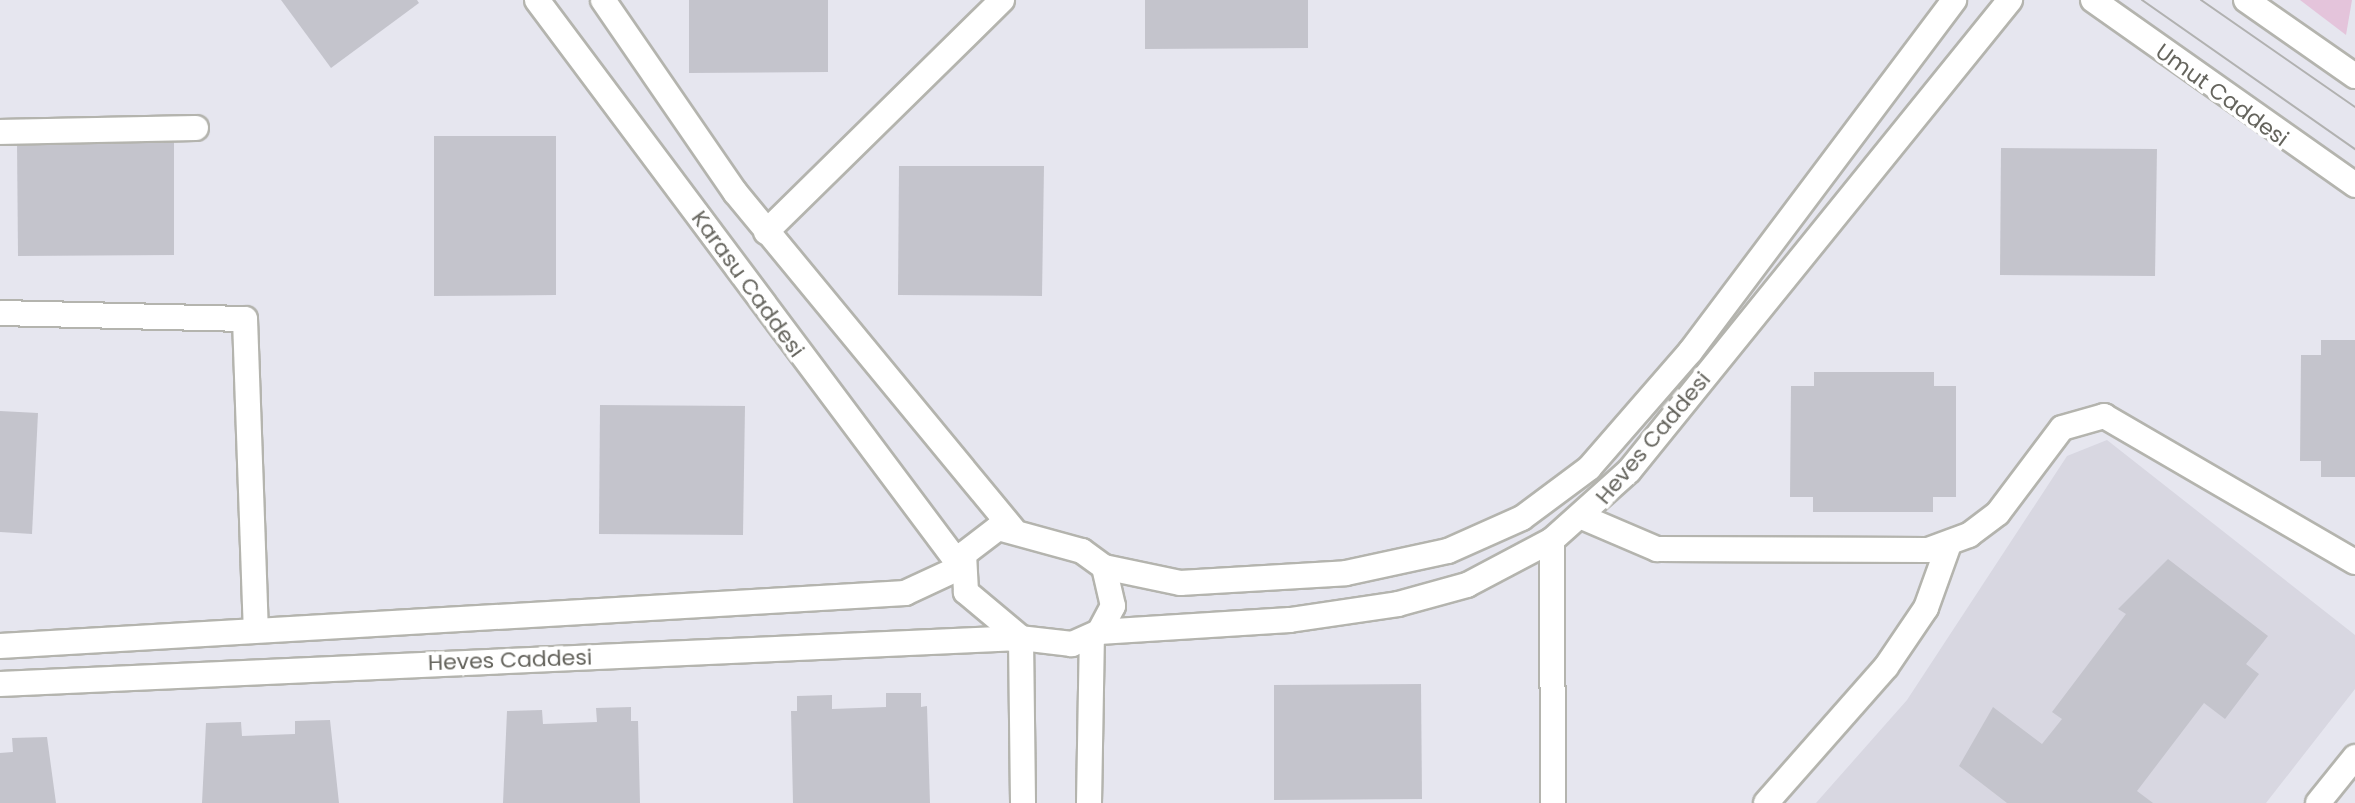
<!DOCTYPE html>
<style>
body{margin:0}
#map{position:relative;width:2355px;height:803px;overflow:hidden;background:#e6e6ef;font-family:Poppins,sans-serif}
div>[style]{position:absolute}
.education>*{inset:0;background:#d8d7e1}
.green>*{inset:0;background:#e4c4db}
.building>*{inset:0;background:#c4c4cc}
.roads{filter:drop-shadow(2px 0 #b4b4ae) drop-shadow(-2px 0 #b4b4ae) drop-shadow(0 2px #b4b4ae) drop-shadow(0 -2px #b4b4ae)}
.minor>*{height:24px;margin:-12px;padding:0 12px;transform-origin:12px;border-radius:12px;background:#fff}
.tram>*{height:2px;margin:-1px;padding:0 1px;transform-origin:1px;border-radius:1px;background:#b1b1b0}
span{translate:-50% -50%;white-space:nowrap;text-align:center;line-height:1.15;-webkit-text-stroke:7px #fff;paint-order:stroke}
.street-label{font-size:22px;color:#65645d}
</style>
<div id="map">
<div class="education">
<i style="clip-path:polygon(2107px 440px,2355px 635px,2355px 689px,2266px 803px,1816px 803px,1907px 700px,2067px 456px)"></i>
</div>
<div class="green">
<i style="clip-path:polygon(2300px 0,2352px 0,2346px 35px)"></i>
</div>
<div class="building">
<i style="clip-path:polygon(281px 0,417px 0,419px 3px,331px 68px)"></i>
<i style="clip-path:polygon(689px 0,828px 0,828px 72px,689px 73px)"></i>
<i style="clip-path:polygon(1145px 0,1308px 0,1308px 48px,1145px 49px)"></i>
<i style="clip-path:polygon(434px 136px,556px 136px,556px 295px,434px 296px)"></i>
<i style="clip-path:polygon(174px 141px,174px 255px,18px 256px,17px 142px)"></i>
<i style="clip-path:polygon(2001px 148px,2157px 149px,2155px 276px,2000px 275px)"></i>
<i style="clip-path:polygon(899px 166px,1044px 166px,1042px 296px,898px 295px)"></i>
<i style="clip-path:polygon(2321px 340px,2355px 340px,2355px 477px,2321px 477px,2321px 461px,2300px 461px,2301px 355px,2321px 355px)"></i>
<i style="clip-path:polygon(1814px 372px,1934px 372px,1934px 386px,1956px 386px,1956px 497px,1933px 497px,1933px 512px,1813px 512px,1813px 497px,1790px 497px,1791px 386px,1814px 386px)"></i>
<i style="clip-path:polygon(600px 405px,745px 406px,743px 535px,599px 534px)"></i>
<i style="clip-path:polygon(0 411px,38px 413px,32px 534px,0 532px)"></i>
<i style="clip-path:polygon(2168px 559px,2268px 636px,2246px 664px,2259px 674px,2225px 719px,2204px 703px,2137px 791px,2153px 803px,2007px 803px,1959px 766px,1993px 707px,2042px 744px,2062px 719px,2052px 712px,2126px 614px,2118px 609px)"></i>
<i style="clip-path:polygon(1421px 684px,1422px 799px,1274px 800px,1274px 685px)"></i>
<i style="clip-path:polygon(886px 693px,921px 693px,921px 707px,927px 706px,930px 803px,793px 803px,791px 711px,797px 711px,797px 696px,832px 695px,832px 709px,886px 707px)"></i>
<i style="clip-path:polygon(631px 707px,631px 721px,638px 721px,640px 803px,503px 803px,507px 711px,542px 710px,543px 724px,597px 722px,596px 708px)"></i>
<i style="clip-path:polygon(330px 720px,339px 803px,202px 803px,206px 723px,241px 722px,242px 736px,295px 734px,295px 721px)"></i>
<i style="clip-path:polygon(47px 737px,56px 803px,0 803px,0 753px,13px 752px,12px 738px)"></i>
</div>
<div class="roads">
<div class="minor">
<i style="left:603px;top:0;width:233px;rotate:55.5deg"></i>
<i style="left:735px;top:192px;width:437px;rotate:50.5deg"></i>
<i style="left:2093px;top:0;width:321px;rotate:35.2deg"></i>
<i style="left:2246px;top:0;width:133px;rotate:34.9deg"></i>
<i style="left:0;top:132px;width:196px;rotate:-1.2deg"></i>
<i style="left:766px;top:232px;width:331px;rotate:-44.5deg"></i>
<i style="left:0;top:313px;width:245px;rotate:1.4deg"></i>
<i style="left:245px;top:319px;width:311px;rotate:88deg"></i>
<i style="left:1582px;top:517px;width:82px;rotate:23.1deg"></i>
<i style="left:1657px;top:549px;width:271px;rotate:0.2deg"></i>
<i style="left:1928px;top:550px;width:44px;rotate:-20.1deg"></i>
<i style="left:1969px;top:535px;width:36px;rotate:-37deg"></i>
<i style="left:1998px;top:513px;width:106px;rotate:-53deg"></i>
<i style="left:2062px;top:428px;width:44px;rotate:-15.9deg"></i>
<i style="left:2104px;top:416px;width:290px;rotate:30.2deg"></i>
<i style="left:998px;top:528px;width:87px;rotate:15.3deg"></i>
<i style="left:1082px;top:551px;width:27px;rotate:36deg"></i>
<i style="left:1104px;top:567px;width:40px;rotate:77deg"></i>
<i style="left:1113px;top:606px;width:30px;rotate:118deg"></i>
<i style="left:1099px;top:632px;width:30px;rotate:156deg"></i>
<i style="left:1072px;top:644px;width:51px;rotate:-173.3deg"></i>
<i style="left:1021px;top:638px;width:72px;rotate:-140.1deg"></i>
<i style="left:966px;top:592px;width:38px;rotate:-93deg"></i>
<i style="left:964px;top:554px;width:43px;rotate:-37.4deg"></i>
<i style="left:1552px;top:540px;width:263px;rotate:89.8deg"></i>
<i style="left:1104px;top:567px;width:78px;rotate:11.9deg"></i>
<i style="left:1180px;top:583px;width:166px;rotate:-3.4deg"></i>
<i style="left:1346px;top:573px;width:104px;rotate:-12.2deg"></i>
<i style="left:1448px;top:551px;width:81px;rotate:-24deg"></i>
<i style="left:1522px;top:518px;width:84px;rotate:-36.7deg"></i>
<i style="left:1589px;top:468px;width:154px;rotate:-49deg"></i>
<i style="left:1690px;top:352px;width:440px;rotate:-53.1deg"></i>
<i style="left:1099px;top:632px;width:191px;rotate:-3.6deg"></i>
<i style="left:1290px;top:620px;width:109px;rotate:-8.4deg"></i>
<i style="left:1398px;top:604px;width:72px;rotate:-15.4deg"></i>
<i style="left:1467px;top:585px;width:96px;rotate:-27.9deg"></i>
<i style="left:1552px;top:540px;width:103px;rotate:-41.9deg"></i>
<i style="left:1629px;top:471px;width:606px;rotate:-51.03deg"></i>
<i style="left:0;top:646px;width:907px;rotate:-3.35deg"></i>
<i style="left:905px;top:593px;width:62px;rotate:-24.9deg"></i>
<i style="left:961px;top:567px;width:708px;rotate:-126.79deg"></i>
<i style="left:0;top:684px;width:1022px;rotate:-2.58deg"></i>
<i style="left:1021px;top:638px;width:165px;rotate:89.3deg"></i>
<i style="left:1089px;top:803px;width:166px;rotate:-89deg"></i>
<i style="left:1766px;top:803px;width:181px;rotate:-48.6deg"></i>
<i style="left:1886px;top:667px;width:71px;rotate:-55.9deg"></i>
<i style="left:1926px;top:608px;width:68px;rotate:-70.2deg"></i>
<i style="left:2318px;top:803px;width:59px;rotate:-51.2deg"></i>
</div>
</div>
<div class="tram">
<i style="left:2142px;top:0;width:260px;rotate:35deg"></i>
<i style="left:2201px;top:0;width:188px;rotate:34.8deg"></i>
</div>
<div class="street-label">
<span style="left:2222px;top:95px;rotate:36deg">Umut Caddesi</span>
<span style="left:748px;top:284px;rotate:54deg">Karasu Caddesi</span>
<span style="left:1653px;top:438px;rotate:-50deg">Heves Caddesi</span>
<span style="left:510px;top:660px;rotate:-2deg">Heves Caddesi</span>
</div>
</div>
